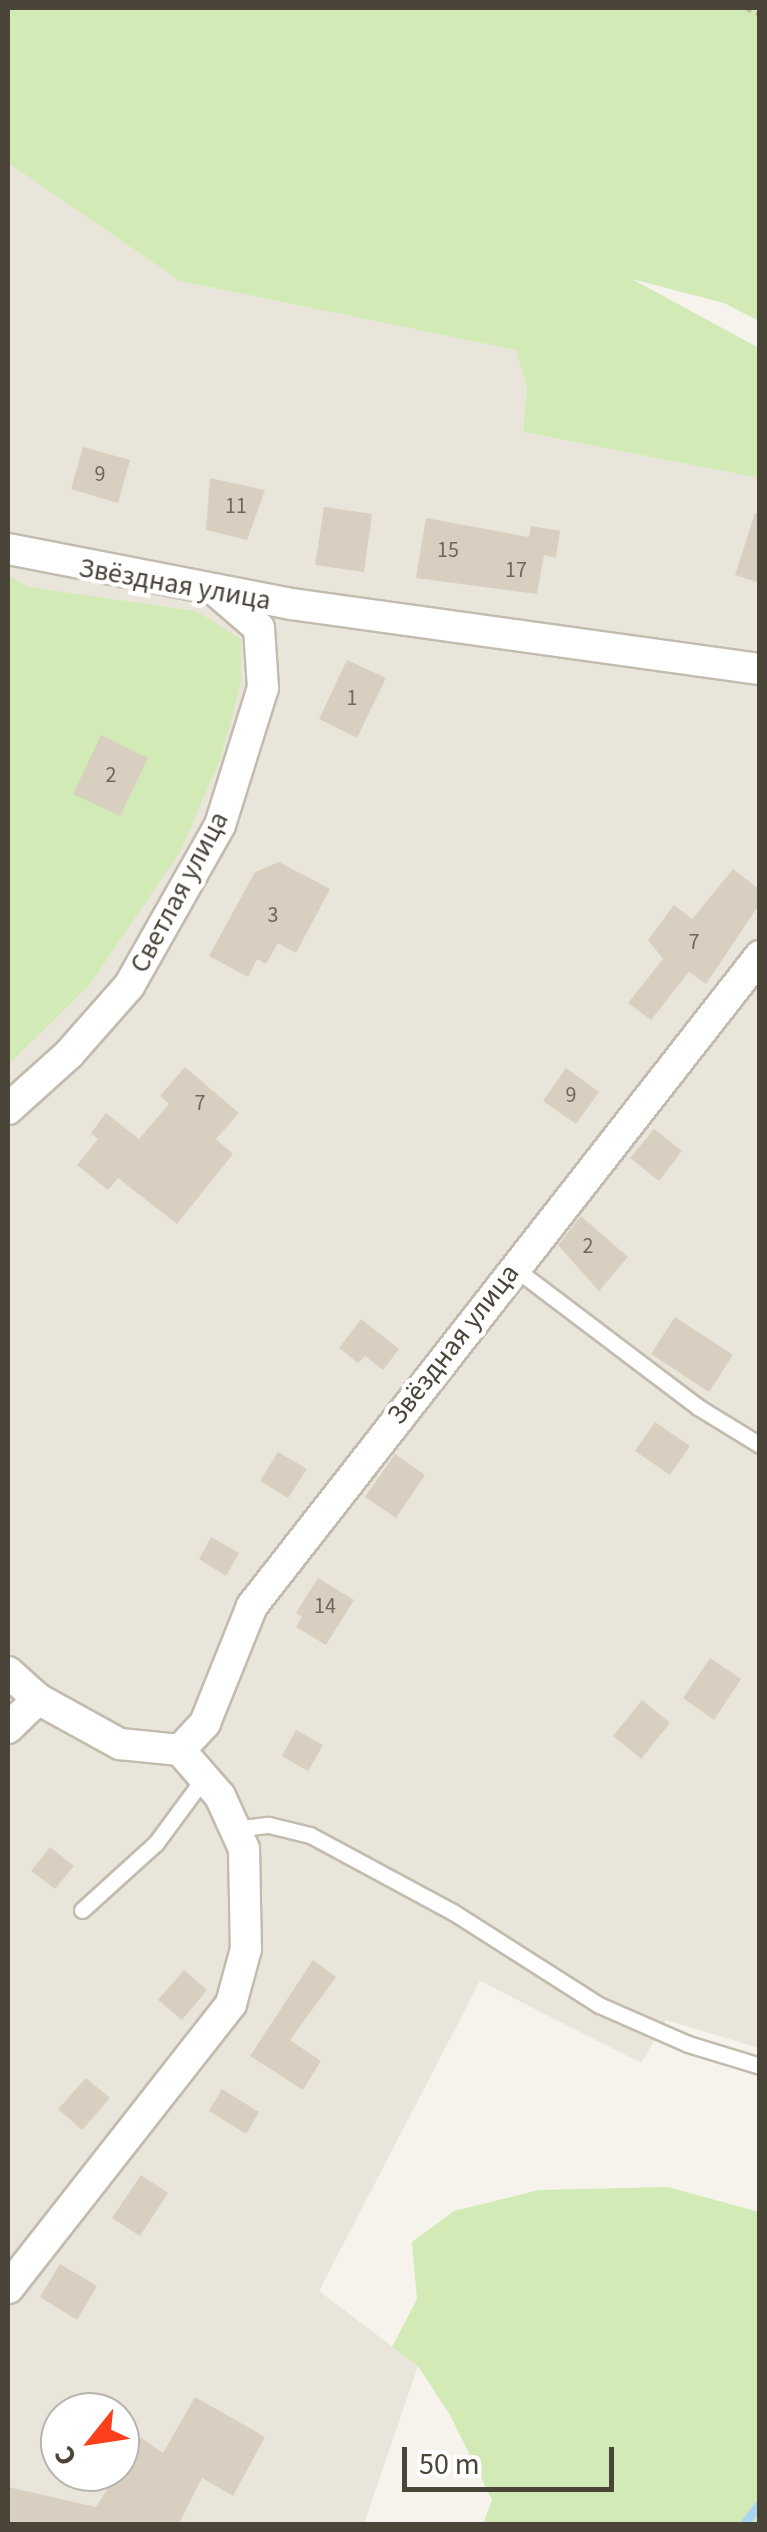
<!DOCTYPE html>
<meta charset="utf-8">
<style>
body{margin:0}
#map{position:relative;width:767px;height:2532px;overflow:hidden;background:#f6f3ec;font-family:"Source Sans 3",sans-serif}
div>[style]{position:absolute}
.residential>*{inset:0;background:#eae5da}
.green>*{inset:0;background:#d2eab5}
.stream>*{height:9px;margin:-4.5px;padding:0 4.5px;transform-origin:4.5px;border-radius:4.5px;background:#a9d4f2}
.building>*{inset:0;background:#d8cfc1}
.path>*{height:5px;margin-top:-2.5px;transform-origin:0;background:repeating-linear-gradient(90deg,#c4b79f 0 5px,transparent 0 10px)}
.roads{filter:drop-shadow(2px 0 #c2bbae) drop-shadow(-2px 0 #c2bbae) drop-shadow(0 2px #c2bbae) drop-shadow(0 -2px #c2bbae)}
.service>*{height:15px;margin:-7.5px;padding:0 7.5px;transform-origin:7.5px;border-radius:7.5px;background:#fff}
.minor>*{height:30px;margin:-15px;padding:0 15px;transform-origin:15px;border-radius:15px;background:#fff}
span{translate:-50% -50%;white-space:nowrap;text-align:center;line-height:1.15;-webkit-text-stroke:9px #fff;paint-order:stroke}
.number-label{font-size:22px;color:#6e675b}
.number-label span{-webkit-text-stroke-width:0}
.street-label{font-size:28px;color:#4b4439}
.frame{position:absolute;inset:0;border:10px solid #4b4439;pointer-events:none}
.north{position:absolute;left:40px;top:2392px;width:100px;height:100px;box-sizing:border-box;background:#fff;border:2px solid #b7b4b0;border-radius:50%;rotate:240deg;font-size:28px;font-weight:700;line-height:40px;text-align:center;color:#4b4439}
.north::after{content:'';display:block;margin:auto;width:35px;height:45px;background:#fc3f1d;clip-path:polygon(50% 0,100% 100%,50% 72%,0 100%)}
.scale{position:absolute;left:402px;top:2447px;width:212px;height:45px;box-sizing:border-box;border:5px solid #4b4439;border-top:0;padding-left:12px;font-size:30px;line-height:35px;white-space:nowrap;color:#4b4439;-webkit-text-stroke:8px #fff;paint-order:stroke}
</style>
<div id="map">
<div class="residential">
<i style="clip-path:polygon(evenodd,8px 163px,180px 281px,517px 350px,527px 387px,523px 432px,759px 478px,759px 2048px,666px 2020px,641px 2063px,480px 1981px,319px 2291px,418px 2366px,364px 2524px,8px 2524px,8px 1059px,15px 1028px,218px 764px,8px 685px,8px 163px,60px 2412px,120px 2412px,120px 2472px,60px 2472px,60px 2412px)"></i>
</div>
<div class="green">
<i style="clip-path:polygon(8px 8px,759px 8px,759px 321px,724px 303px,632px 279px,759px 348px,759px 478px,523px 432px,527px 387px,516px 350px,180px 281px,8px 163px)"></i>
<i style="clip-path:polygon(8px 576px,29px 587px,196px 611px,241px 639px,241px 682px,222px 754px,181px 850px,90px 984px,8px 1065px)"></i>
<i style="clip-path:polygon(668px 2187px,759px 2212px,759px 2524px,483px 2524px,492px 2500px,450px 2415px,418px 2366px,392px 2347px,417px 2299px,412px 2242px,454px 2211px,539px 2190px)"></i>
</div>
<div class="stream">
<i style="left:744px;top:2524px;width:26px;rotate:-53deg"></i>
</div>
<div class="building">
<i style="clip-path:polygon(83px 447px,130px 460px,118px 503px,71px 489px)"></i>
<i style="clip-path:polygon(210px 478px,265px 490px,247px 540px,206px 530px)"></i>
<i style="clip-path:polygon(324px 507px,372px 514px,364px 572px,315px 565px)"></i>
<i style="clip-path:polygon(755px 513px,760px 514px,760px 583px,735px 575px)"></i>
<i style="clip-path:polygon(426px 518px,529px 537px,531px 526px,560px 531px,556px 558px,544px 555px,537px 594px,416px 578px)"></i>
<i style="clip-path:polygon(347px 660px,386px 678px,357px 738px,319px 719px)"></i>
<i style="clip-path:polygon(101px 735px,148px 758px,120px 816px,73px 794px)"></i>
<i style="clip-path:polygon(279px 862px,330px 889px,296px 953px,278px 943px,266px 964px,257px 959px,248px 977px,209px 956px,255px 872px)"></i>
<i style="clip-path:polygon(733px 869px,760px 890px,760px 903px,706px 984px,689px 972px,651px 1020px,628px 1003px,663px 959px,648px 940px,674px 905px,692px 919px)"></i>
<i style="clip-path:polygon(185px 1067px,239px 1113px,216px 1139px,233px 1154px,177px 1224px,118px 1178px,108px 1190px,77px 1165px,98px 1139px,91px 1133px,106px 1113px,139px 1139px,169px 1104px,160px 1096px)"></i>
<i style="clip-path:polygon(566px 1068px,599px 1092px,576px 1124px,543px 1101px)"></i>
<i style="clip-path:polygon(654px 1129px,682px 1151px,659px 1181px,630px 1158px)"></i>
<i style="clip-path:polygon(581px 1216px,628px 1257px,599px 1291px,558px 1245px)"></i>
<i style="clip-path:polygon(675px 1317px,733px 1355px,709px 1392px,651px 1354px)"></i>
<i style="clip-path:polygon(361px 1319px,399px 1349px,383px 1370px,365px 1356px,358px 1363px,339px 1348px)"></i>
<i style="clip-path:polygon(655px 1422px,690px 1446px,670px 1475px,635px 1451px)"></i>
<i style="clip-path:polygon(278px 1452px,307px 1469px,288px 1498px,260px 1481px)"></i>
<i style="clip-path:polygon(395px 1454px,425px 1475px,396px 1518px,365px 1497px)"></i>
<i style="clip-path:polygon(211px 1537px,239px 1553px,226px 1576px,199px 1559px)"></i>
<i style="clip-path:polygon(318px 1578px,354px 1600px,326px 1645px,296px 1627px,302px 1617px,296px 1613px)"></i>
<i style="clip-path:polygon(710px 1658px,741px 1679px,714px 1720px,683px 1698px)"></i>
<i style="clip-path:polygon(642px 1700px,670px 1723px,641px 1759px,613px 1736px)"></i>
<i style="clip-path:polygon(296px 1730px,323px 1745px,308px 1771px,282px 1756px)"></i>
<i style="clip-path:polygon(50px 1847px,74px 1866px,55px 1889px,31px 1871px)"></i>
<i style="clip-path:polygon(313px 1960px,336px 1977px,290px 2040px,321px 2061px,303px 2090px,250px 2056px)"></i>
<i style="clip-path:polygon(184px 1970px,207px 1990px,182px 2020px,158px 2000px)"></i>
<i style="clip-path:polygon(86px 2078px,110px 2098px,82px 2130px,58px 2109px)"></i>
<i style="clip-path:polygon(222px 2089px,259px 2112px,246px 2134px,209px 2111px)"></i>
<i style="clip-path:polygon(141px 2175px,168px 2193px,140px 2236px,112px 2218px)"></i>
<i style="clip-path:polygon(60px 2264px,97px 2286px,77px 2320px,40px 2297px)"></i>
<i style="clip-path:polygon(195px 2397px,265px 2437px,233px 2496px,202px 2478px,179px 2524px,8px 2524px,8px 2487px,96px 2507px,140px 2437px,163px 2453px)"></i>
</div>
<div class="path">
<i style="left:747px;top:8px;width:14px;rotate:25deg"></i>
</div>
<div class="roads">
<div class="service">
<i style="left:513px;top:1267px;width:232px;rotate:37.1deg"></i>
<i style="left:698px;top:1407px;width:73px;rotate:31.5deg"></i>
<i style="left:234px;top:1829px;width:35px;rotate:-7deg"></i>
<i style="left:269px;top:1825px;width:42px;rotate:13.7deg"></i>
<i style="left:310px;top:1835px;width:162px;rotate:28.3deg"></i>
<i style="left:453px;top:1912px;width:173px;rotate:32.5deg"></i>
<i style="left:599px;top:2005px;width:97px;rotate:23.7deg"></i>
<i style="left:688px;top:2044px;width:75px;rotate:17deg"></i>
<i style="left:82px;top:1910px;width:100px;rotate:-42.2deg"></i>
<i style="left:156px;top:1843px;width:81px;rotate:-53.6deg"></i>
</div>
<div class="minor">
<i style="left:8px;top:549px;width:288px;rotate:11deg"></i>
<i style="left:291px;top:604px;width:473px;rotate:7.9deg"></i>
<i style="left:8px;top:1109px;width:82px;rotate:-42deg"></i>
<i style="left:69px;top:1054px;width:91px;rotate:-48.6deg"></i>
<i style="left:129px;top:986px;width:185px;rotate:-60.5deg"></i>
<i style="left:220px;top:825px;width:144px;rotate:-72.6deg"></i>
<i style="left:263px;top:688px;width:60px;rotate:-93.8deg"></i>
<i style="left:259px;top:628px;width:55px;rotate:-139.4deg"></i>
<i style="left:8px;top:1672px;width:40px;rotate:42deg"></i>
<i style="left:38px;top:1699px;width:94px;rotate:28.8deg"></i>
<i style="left:120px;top:1744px;width:60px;rotate:5.7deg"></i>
<i style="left:180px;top:1750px;width:61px;rotate:49deg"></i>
<i style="left:220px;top:1796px;width:58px;rotate:65.6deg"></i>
<i style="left:244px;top:1849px;width:100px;rotate:88.9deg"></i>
<i style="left:246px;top:1949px;width:57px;rotate:105.3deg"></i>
<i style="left:231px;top:2004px;width:361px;rotate:128.1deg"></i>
<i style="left:8px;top:1728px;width:42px;rotate:-44deg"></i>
<i style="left:180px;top:1750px;width:37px;rotate:-47deg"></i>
<i style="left:205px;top:1723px;width:126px;rotate:-68.1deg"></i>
<i style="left:252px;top:1606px;width:825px;rotate:-51.99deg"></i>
</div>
</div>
<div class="number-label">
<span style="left:100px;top:475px">9</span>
<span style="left:236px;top:507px">11</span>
<span style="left:448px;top:551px">15</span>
<span style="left:516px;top:571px">17</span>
<span style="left:352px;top:699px">1</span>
<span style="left:111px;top:776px">2</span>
<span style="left:273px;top:916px">3</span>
<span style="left:694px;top:943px">7</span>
<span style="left:571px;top:1096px">9</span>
<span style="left:200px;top:1104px">7</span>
<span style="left:588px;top:1247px">2</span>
<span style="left:325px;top:1607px">14</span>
</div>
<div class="street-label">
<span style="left:175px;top:584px;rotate:10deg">Звёздная улица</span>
<span style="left:179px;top:892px;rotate:-62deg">Светлая улица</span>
<span style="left:453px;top:1344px;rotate:-52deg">Звёздная улица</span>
</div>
<div class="frame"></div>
<div class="north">С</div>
<div class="scale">50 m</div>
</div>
